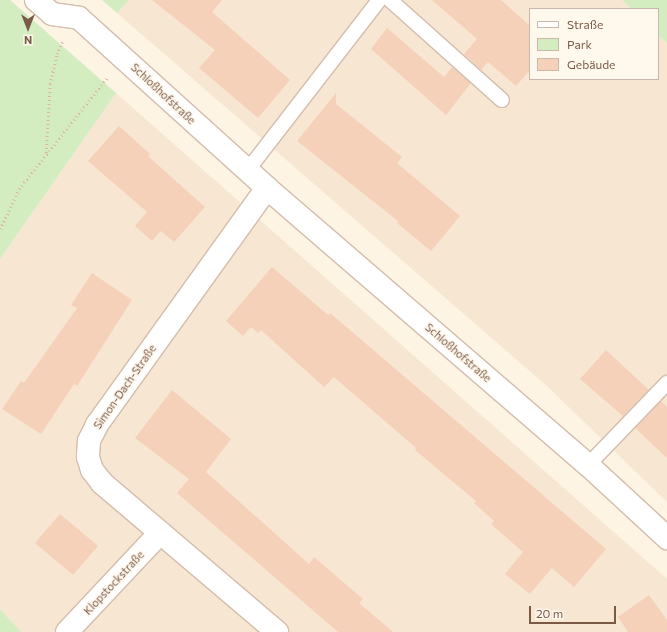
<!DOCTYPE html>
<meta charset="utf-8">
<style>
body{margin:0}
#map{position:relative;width:667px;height:632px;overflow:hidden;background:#fef4e4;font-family:Commissioner,sans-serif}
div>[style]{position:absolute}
.residential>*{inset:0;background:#f7e6d2}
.green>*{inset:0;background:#d3edc1}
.building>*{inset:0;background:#f6d1b9}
.path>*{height:2.5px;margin-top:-1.25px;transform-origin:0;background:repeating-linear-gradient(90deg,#dbb59c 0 1px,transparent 0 4px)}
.roads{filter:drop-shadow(1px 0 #d4bdac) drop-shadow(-1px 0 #d4bdac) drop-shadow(0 1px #d4bdac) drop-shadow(0 -1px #d4bdac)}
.lane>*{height:14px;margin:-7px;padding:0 7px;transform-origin:7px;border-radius:7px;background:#fff}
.street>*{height:22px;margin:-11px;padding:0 11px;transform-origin:11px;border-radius:11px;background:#fff}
span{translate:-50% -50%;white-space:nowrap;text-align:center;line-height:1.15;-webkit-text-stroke:3.5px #fff8ed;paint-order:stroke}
.street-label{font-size:11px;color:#7a5947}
.legend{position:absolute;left:529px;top:8px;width:130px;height:72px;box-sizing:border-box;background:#fff8ed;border:1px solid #cab8ab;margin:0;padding:5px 7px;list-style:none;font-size:12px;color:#7a5947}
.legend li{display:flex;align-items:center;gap:8px;height:20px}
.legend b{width:20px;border:1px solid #cab8ab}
.north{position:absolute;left:8px;top:8px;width:40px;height:40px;-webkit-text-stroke:3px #fff8ed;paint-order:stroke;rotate:180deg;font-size:11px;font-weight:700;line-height:16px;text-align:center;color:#7a5947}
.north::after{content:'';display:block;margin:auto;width:14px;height:18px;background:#7a5947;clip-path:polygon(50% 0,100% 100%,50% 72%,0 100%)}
.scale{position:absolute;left:529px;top:606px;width:87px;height:18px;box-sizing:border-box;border:2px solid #7a5947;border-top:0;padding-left:5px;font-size:12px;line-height:14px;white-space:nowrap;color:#7a5947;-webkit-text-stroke:3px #fff8ed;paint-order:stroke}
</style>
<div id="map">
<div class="residential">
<i style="clip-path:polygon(129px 0,622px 0,631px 9px,530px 9px,530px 79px,658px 79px,658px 35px,667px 43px,667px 502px,548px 387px,117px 13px)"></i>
<i style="clip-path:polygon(116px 93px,667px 579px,667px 632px,21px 632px,0 609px,0 259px)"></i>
</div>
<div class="green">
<i style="clip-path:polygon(0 0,10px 0,116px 93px,0 259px)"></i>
<i style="clip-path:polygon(102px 0,129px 0,117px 13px)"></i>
<i style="clip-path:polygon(622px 0,667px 0,667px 43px,658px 35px,658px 9px,631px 9px)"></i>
<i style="clip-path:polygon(0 609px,21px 632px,0 632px)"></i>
</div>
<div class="building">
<i style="clip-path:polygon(152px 0,222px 0,212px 12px,290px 80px,258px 118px,199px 68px,215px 50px)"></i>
<i style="clip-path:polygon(432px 0,501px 0,530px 26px,530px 70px,516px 86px,488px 62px,481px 70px,464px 54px,477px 39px)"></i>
<i style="clip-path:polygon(387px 28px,444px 77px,452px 67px,471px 83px,446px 115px,371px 49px)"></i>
<i style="clip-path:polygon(336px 93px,336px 104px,402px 157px,397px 163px,460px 216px,431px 251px,397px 223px,398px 221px,297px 141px)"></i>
<i style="clip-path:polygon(119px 126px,150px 154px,148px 156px,205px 207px,174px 242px,161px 231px,152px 241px,135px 226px,147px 212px,88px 161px)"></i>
<i style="clip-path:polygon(272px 267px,328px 315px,330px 313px,606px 549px,574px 587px,552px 568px,530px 594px,505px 574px,523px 552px,491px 524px,494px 521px,474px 503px,476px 501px,415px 450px,416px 448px,334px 377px,324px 387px,261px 330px,258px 333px,251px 327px,243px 336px,226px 321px)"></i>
<i style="clip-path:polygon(92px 273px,132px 300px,77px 386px,74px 384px,41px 434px,2px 409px,21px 381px,24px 383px,77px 308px,71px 305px)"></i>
<i style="clip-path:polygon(606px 350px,649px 390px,623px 416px,580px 379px)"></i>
<i style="clip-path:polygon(172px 390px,231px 439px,206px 472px,309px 564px,314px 557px,363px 599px,359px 603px,393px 632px,338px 632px,177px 493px,189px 479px,135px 438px)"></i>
<i style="clip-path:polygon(661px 401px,667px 407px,667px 458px,635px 428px)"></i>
<i style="clip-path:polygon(60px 514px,98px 546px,73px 575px,35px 543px)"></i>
<i style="clip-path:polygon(649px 595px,667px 620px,667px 632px,628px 632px,618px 617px)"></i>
</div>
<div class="path">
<i style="left:46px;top:153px;width:69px;rotate:-86.7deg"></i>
<i style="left:50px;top:84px;width:31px;rotate:-77deg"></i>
<i style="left:57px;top:54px;width:13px;rotate:-67deg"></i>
<i style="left:0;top:229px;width:44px;rotate:-64.6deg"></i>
<i style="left:19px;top:189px;width:142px;rotate:-51.6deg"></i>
</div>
<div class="roads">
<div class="lane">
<i style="left:390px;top:0;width:150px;rotate:41.8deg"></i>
<i style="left:247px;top:171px;width:216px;rotate:-52.3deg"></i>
<i style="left:588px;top:465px;width:114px;rotate:-46.1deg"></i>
</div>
<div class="street">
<i style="left:36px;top:0;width:21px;rotate:41deg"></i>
<i style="left:52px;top:14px;width:27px;rotate:8deg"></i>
<i style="left:79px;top:18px;width:253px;rotate:42.1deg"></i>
<i style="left:267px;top:188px;width:424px;rotate:40.8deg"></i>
<i style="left:588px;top:465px;width:108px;rotate:42.7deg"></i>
<i style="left:267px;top:188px;width:292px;rotate:125.7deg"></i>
<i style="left:97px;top:425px;width:18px;rotate:117deg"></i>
<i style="left:89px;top:441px;width:16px;rotate:94deg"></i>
<i style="left:88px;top:457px;width:14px;rotate:73deg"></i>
<i style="left:92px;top:470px;width:16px;rotate:52deg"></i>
<i style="left:102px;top:483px;width:230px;rotate:40.4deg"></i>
<i style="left:67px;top:632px;width:136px;rotate:-46.8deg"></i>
</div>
</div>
<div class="street-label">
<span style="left:163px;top:94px;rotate:43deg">Schloßhofstraße</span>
<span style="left:458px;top:353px;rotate:41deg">Schloßhofstraße</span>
<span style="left:125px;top:387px;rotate:-55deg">Simon-Dach-Straße</span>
<span style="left:114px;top:583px;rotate:-47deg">Klopstockstraße</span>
</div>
<ul class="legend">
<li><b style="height:5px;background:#fff"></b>Straße</li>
<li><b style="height:11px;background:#d3edc1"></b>Park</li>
<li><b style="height:11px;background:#f6d1b9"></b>Gebäude</li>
</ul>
<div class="north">N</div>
<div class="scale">20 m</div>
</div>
